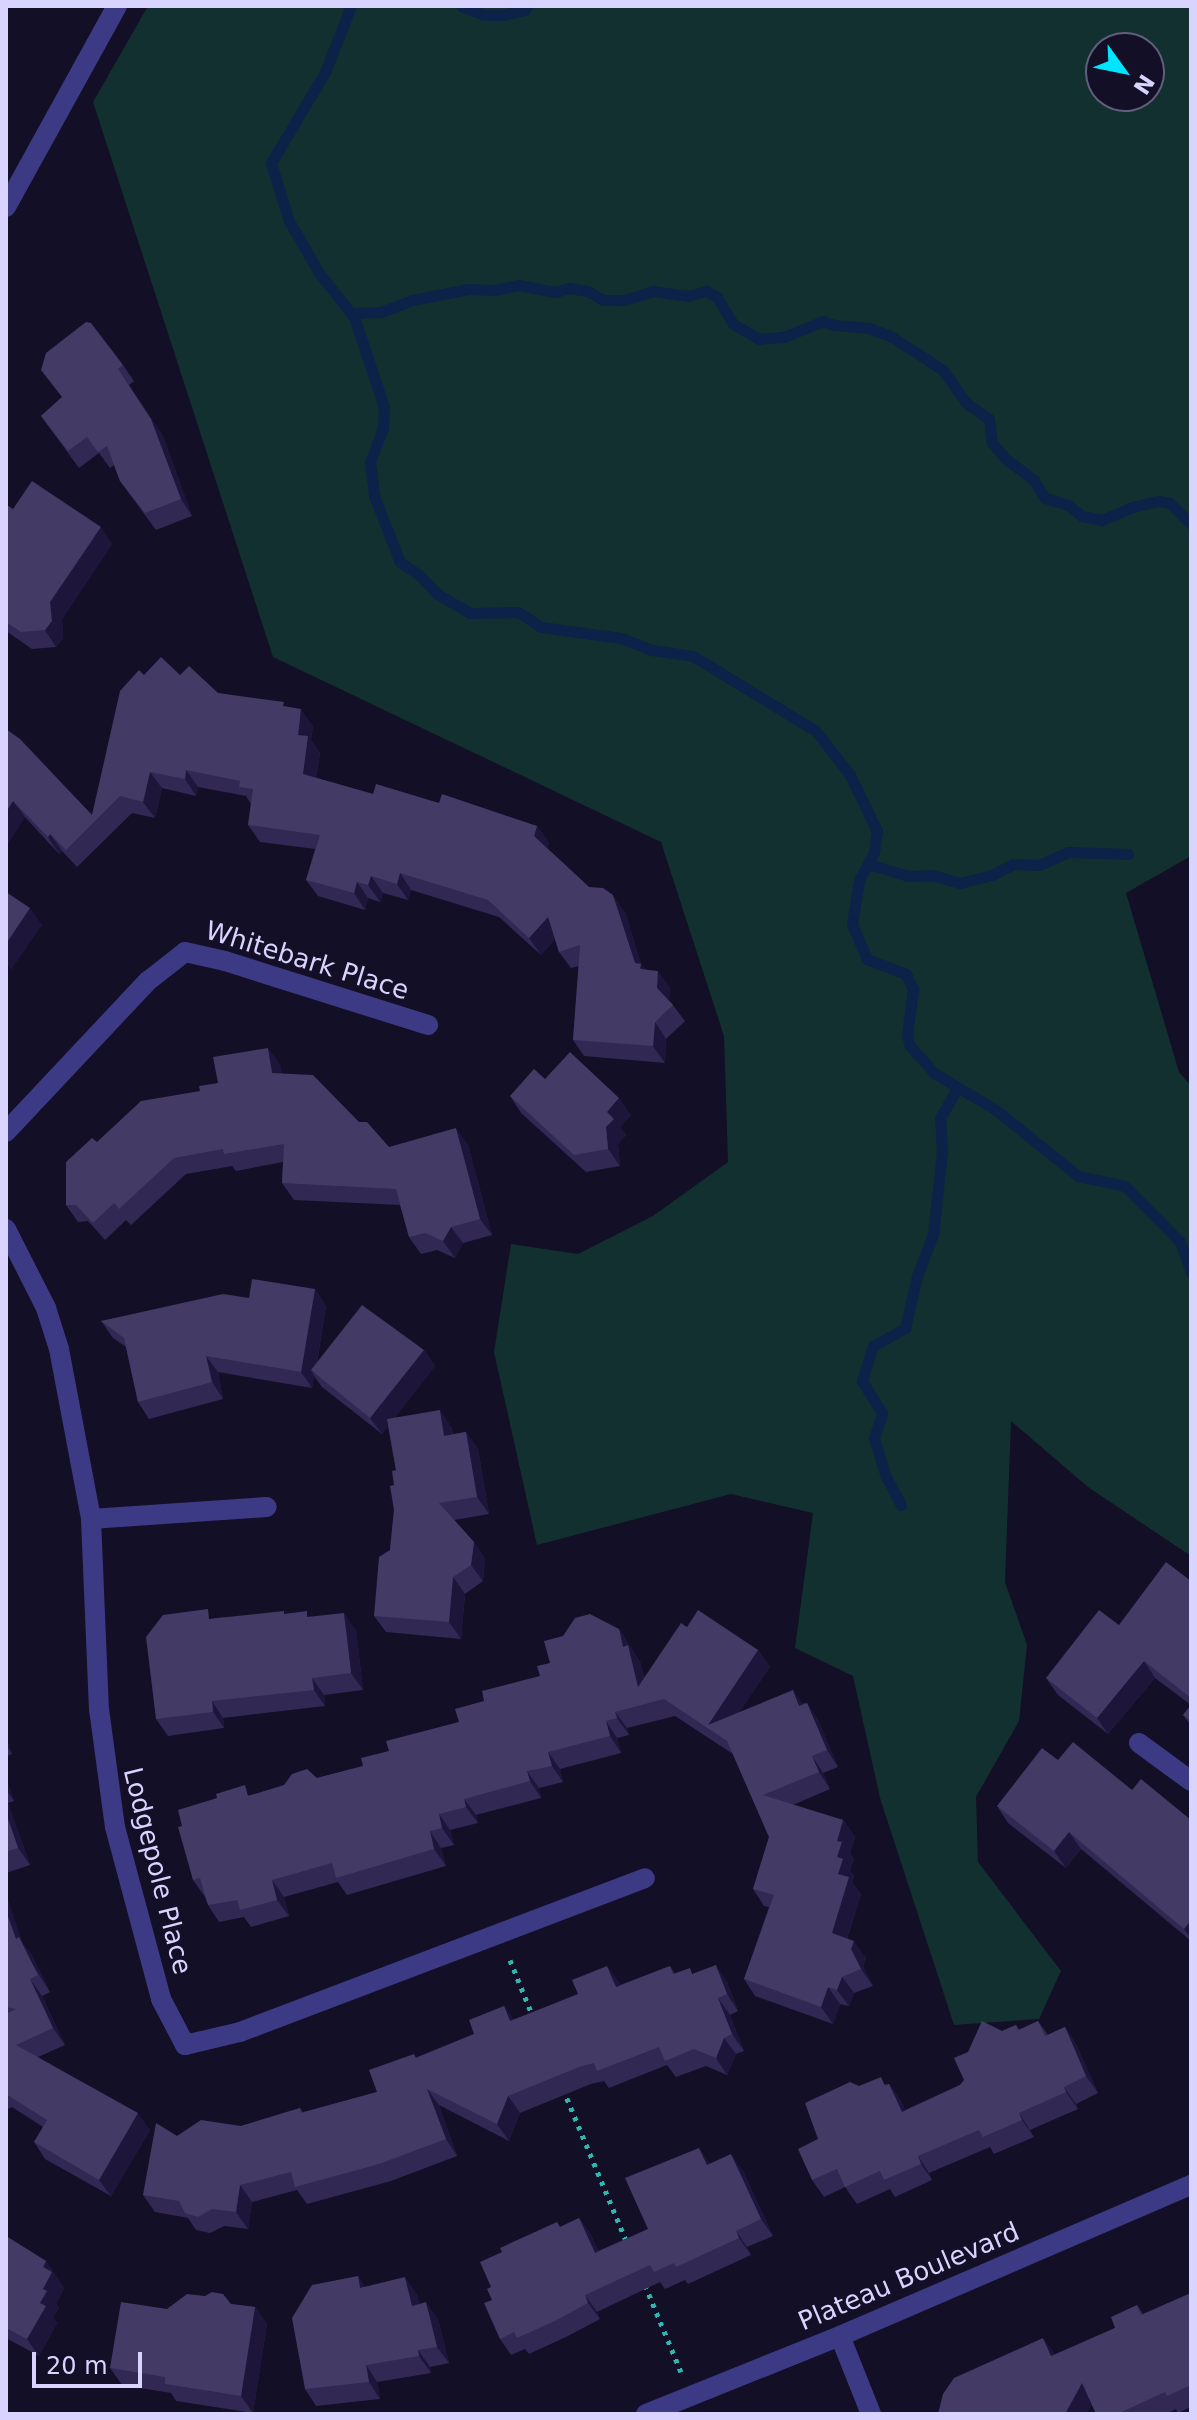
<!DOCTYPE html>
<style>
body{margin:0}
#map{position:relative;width:1197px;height:2420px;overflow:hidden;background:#130f26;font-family:"DejaVu Sans",sans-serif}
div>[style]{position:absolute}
.green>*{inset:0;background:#12302f}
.stream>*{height:11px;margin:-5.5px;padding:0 5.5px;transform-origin:5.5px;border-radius:5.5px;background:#0c2248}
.path>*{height:5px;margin-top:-2.5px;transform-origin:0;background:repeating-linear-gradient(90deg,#2fb8b0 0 4px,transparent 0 10px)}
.minor>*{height:20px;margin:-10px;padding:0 10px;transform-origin:10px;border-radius:10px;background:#3d3a85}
.wall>*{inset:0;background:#312854}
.shaded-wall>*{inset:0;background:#1d163a}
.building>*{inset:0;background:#433a66}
span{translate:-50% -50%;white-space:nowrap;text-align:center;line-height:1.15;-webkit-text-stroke:8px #130f26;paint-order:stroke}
.street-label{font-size:26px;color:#d9d4ff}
.frame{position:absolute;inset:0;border:8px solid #d9d4ff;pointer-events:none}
.north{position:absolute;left:1085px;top:32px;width:80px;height:80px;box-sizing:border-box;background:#130f26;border:2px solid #625e7d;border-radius:50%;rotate:123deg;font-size:22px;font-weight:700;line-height:32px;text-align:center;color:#d9d4ff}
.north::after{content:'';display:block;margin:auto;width:28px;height:36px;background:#00e5ff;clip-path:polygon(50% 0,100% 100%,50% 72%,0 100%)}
.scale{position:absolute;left:32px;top:2352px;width:110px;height:36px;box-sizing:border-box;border:4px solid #d9d4ff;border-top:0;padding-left:10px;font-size:24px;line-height:28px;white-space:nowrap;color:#d9d4ff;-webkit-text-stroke:6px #130f26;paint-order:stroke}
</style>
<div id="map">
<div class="green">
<i style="clip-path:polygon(evenodd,148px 6px,1191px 6px,1191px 856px,1126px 893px,1179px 1072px,1191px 1086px,1191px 1556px,1088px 1487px,1011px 1421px,1005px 1582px,1027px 1645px,1019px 1721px,976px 1797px,978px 1862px,1061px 1971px,1039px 2019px,954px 2025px,880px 1798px,853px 1676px,795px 1648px,813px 1513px,731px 1494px,537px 1545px,494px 1352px,511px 1244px,578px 1254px,653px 1216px,728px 1162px,724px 1036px,661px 842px,273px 657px,93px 102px,148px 6px,1101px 48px,1149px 48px,1149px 96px,1101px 96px,1101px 48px)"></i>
</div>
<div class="stream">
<i style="left:351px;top:6px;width:71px;rotate:111.5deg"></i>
<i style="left:325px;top:72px;width:106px;rotate:120.7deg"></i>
<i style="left:271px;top:163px;width:61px;rotate:72.8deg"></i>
<i style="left:289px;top:221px;width:60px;rotate:60deg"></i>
<i style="left:319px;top:273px;width:56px;rotate:51.5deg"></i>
<i style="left:354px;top:317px;width:95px;rotate:71.6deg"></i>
<i style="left:384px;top:407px;width:21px;rotate:93deg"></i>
<i style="left:383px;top:428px;width:36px;rotate:111deg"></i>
<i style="left:370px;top:462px;width:34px;rotate:83deg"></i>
<i style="left:374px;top:496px;width:71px;rotate:68.5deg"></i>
<i style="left:400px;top:562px;width:22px;rotate:34deg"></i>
<i style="left:418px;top:574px;width:28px;rotate:46deg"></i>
<i style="left:437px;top:594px;width:38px;rotate:30deg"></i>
<i style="left:470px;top:613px;width:48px;rotate:-1.2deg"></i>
<i style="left:518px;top:612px;width:27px;rotate:33deg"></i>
<i style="left:541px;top:627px;width:81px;rotate:7.8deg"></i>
<i style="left:621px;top:638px;width:33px;rotate:21deg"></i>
<i style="left:652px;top:650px;width:41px;rotate:8.3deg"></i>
<i style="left:693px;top:656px;width:144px;rotate:31.4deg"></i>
<i style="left:816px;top:731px;width:56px;rotate:52.3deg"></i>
<i style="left:850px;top:775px;width:62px;rotate:64.3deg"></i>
<i style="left:877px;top:831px;width:21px;rotate:98deg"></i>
<i style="left:874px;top:852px;width:32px;rotate:118deg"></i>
<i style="left:859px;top:880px;width:45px;rotate:99deg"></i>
<i style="left:852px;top:924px;width:38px;rotate:67deg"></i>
<i style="left:867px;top:959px;width:42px;rotate:21deg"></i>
<i style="left:906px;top:974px;width:17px;rotate:65deg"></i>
<i style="left:913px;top:989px;width:46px;rotate:97.4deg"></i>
<i style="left:907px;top:1035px;width:11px;rotate:75deg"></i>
<i style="left:910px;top:1046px;width:36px;rotate:48deg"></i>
<i style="left:934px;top:1073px;width:72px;rotate:30.8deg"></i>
<i style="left:996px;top:1110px;width:105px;rotate:38.8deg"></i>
<i style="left:1078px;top:1176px;width:48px;rotate:12deg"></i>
<i style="left:1125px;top:1186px;width:78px;rotate:45.5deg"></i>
<i style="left:1180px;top:1242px;width:33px;rotate:70deg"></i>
<i style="left:461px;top:6px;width:25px;rotate:21deg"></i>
<i style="left:484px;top:15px;width:19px"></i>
<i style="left:503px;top:15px;width:22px;rotate:-13deg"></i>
<i style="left:524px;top:10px;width:5px;rotate:-53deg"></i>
<i style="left:352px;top:313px;width:29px;rotate:-2deg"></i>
<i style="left:381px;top:312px;width:33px;rotate:-21deg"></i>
<i style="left:412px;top:300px;width:57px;rotate:-11.1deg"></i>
<i style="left:468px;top:289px;width:26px;rotate:2deg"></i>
<i style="left:494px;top:290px;width:25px;rotate:-11deg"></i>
<i style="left:519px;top:285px;width:37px;rotate:11deg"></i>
<i style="left:555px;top:292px;width:15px;rotate:-16deg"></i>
<i style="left:569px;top:288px;width:19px;rotate:9deg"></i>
<i style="left:588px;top:291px;width:17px;rotate:31deg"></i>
<i style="left:603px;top:300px;width:21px"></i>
<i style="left:624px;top:300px;width:30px;rotate:-17deg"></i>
<i style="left:653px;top:291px;width:35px;rotate:8deg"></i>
<i style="left:688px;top:296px;width:19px;rotate:-16deg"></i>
<i style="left:706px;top:291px;width:13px;rotate:29deg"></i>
<i style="left:717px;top:297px;width:31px;rotate:59deg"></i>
<i style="left:733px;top:324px;width:30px;rotate:30deg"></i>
<i style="left:759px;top:339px;width:25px;rotate:-5deg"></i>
<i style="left:784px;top:337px;width:42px;rotate:-22.3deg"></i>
<i style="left:823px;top:321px;width:12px;rotate:20deg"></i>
<i style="left:834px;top:325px;width:35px;rotate:5deg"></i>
<i style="left:869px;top:328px;width:25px;rotate:21deg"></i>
<i style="left:892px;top:337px;width:61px;rotate:32.9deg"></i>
<i style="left:943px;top:370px;width:39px;rotate:55deg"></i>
<i style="left:965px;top:402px;width:29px;rotate:35deg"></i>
<i style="left:989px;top:419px;width:24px;rotate:83deg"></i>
<i style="left:992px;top:443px;width:21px;rotate:49deg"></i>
<i style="left:1006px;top:459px;width:34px;rotate:37deg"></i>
<i style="left:1033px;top:479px;width:22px;rotate:58deg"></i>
<i style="left:1045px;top:498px;width:24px;rotate:17deg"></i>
<i style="left:1068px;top:505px;width:18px;rotate:38deg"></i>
<i style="left:1082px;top:516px;width:20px;rotate:11deg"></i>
<i style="left:1102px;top:520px;width:33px;rotate:-23deg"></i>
<i style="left:1132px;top:507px;width:27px;rotate:-13deg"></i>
<i style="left:1158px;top:501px;width:12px;rotate:9deg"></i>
<i style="left:1170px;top:503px;width:30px;rotate:45deg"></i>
<i style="left:868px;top:864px;width:42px;rotate:16.7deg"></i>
<i style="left:908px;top:876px;width:24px;rotate:-2deg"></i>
<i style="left:932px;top:875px;width:29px;rotate:16deg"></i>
<i style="left:960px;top:883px;width:33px;rotate:-14deg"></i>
<i style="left:992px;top:875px;width:25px;rotate:-27deg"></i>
<i style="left:1014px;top:864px;width:25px;rotate:2deg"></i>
<i style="left:1039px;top:865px;width:32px;rotate:-24deg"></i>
<i style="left:1068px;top:852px;width:60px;rotate:1.9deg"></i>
<i style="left:901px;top:1505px;width:32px;rotate:-118deg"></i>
<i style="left:886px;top:1477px;width:41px;rotate:-107.1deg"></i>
<i style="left:874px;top:1438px;width:26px;rotate:-72deg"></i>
<i style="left:882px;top:1413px;width:38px;rotate:-122deg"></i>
<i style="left:862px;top:1381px;width:37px;rotate:-73deg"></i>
<i style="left:873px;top:1346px;width:37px;rotate:-29deg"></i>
<i style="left:905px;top:1328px;width:53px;rotate:-77deg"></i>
<i style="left:917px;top:1276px;width:45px;rotate:-69.1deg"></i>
<i style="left:933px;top:1234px;width:82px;rotate:-83.7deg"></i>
<i style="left:942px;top:1152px;width:34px;rotate:-93deg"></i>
<i style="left:940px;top:1118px;width:34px;rotate:-60deg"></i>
</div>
<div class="path">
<i style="left:510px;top:1960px;width:61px;rotate:68deg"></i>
<i style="left:563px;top:2089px;width:167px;rotate:67.4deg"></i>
<i style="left:645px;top:2285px;width:94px;rotate:67.5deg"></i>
</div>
<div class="minor">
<i style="left:6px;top:207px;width:230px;rotate:-61.1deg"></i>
<i style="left:6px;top:1132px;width:207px;rotate:-46.8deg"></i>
<i style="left:148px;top:981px;width:47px;rotate:-38.1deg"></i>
<i style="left:185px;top:952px;width:41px;rotate:12.7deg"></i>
<i style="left:225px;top:961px;width:213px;rotate:17.5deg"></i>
<i style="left:6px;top:1229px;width:89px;rotate:63.1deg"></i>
<i style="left:46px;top:1308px;width:43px;rotate:72.4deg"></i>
<i style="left:59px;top:1349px;width:173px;rotate:79.3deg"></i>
<i style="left:91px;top:1519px;width:190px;rotate:87.6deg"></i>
<i style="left:99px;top:1709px;width:119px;rotate:82.3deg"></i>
<i style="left:115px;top:1827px;width:178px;rotate:75deg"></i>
<i style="left:161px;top:1999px;width:52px;rotate:62.4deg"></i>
<i style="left:185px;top:2045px;width:57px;rotate:-13.3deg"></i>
<i style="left:240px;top:2032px;width:433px;rotate:-20.8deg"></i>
<i style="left:91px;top:1519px;width:176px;rotate:-3.9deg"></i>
<i style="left:1139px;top:1743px;width:64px;rotate:36.2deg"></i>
<i style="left:840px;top:2336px;width:84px;rotate:68.3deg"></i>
<i style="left:646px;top:2414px;width:209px;rotate:-21.9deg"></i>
<i style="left:840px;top:2336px;width:382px;rotate:-23.3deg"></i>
</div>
<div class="wall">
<i style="clip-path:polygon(123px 365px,134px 381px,129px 385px,163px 436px,192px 516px,156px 530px,120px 481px,114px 465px,110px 468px,99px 453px,79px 468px,41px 416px,61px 398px)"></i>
<i style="clip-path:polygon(6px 507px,112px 544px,62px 619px,63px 638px,56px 647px,32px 649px,6px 631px)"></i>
<i style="clip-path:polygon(144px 675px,180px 675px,218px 693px,288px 707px,313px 726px,311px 740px,320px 753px,316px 778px,373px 794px,439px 803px,537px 826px,549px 843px,547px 848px,589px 887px,625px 912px,641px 964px,646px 970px,670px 987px,669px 1000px,685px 1021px,666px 1039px,665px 1063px,584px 1056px,573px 1040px,579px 966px,571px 968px,559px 952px,555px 939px,541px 955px,499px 917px,411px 890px,408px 900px,383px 893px,380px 902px,368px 898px,365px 910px,318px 896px,306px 880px,315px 849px,260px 842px,248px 825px,251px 804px,246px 796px,198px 787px,196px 796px,162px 788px,155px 818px,132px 813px,77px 867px,62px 851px,59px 854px,25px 817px,6px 846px,6px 729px,92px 815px)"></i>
<i style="clip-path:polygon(280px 1064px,281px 1074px,359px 1122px,389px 1147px,468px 1145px,492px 1235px,463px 1243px,455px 1258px,437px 1250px,421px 1254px,409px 1237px,400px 1205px,294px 1200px,282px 1183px,283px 1162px,236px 1171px,232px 1166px,186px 1174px,131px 1225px,126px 1220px,105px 1240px,88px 1221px,78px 1222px,66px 1205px,97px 1142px,218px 1083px)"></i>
<i style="clip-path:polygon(545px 1079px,631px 1115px,620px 1127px,626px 1135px,618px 1144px,620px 1166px,586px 1172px,521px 1113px,510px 1096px)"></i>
<i style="clip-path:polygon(315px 1289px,326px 1306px,317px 1363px,424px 1350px,435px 1366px,395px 1417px,451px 1426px,453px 1434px,466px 1432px,478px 1449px,489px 1514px,454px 1520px,474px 1542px,485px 1559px,483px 1581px,465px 1594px,461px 1639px,386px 1632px,374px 1616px,390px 1550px,394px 1510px,394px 1485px,396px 1470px,388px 1426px,382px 1434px,322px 1387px,314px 1376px,312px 1388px,218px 1372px,223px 1399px,149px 1419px,138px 1402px,126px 1347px,113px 1338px,101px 1321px)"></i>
<i style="clip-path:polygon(1191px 1581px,1191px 1726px,1183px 1715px,1191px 1705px,1155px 1678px,1108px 1734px,1058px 1695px,1046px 1678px,1119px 1625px)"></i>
<i style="clip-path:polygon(286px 1614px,311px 1617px,356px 1630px,363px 1690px,324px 1695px,325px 1706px,223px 1718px,224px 1728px,168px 1736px,156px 1719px,214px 1618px)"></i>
<i style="clip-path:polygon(687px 1627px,758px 1650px,770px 1667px,739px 1712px,807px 1703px,818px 1720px,838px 1767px,823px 1773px,830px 1789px,793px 1805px,843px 1820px,855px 1837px,850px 1853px,854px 1859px,850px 1870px,854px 1876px,852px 1882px,861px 1894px,847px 1939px,866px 1958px,863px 1966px,873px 1986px,854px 1993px,849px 2006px,840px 2004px,833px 2024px,755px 1996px,744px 1979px,769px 1907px,764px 1906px,753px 1889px,769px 1837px,733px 1754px,675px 1716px,627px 1728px,629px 1735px,617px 1738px,621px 1753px,560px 1769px,563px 1782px,539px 1788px,541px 1798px,476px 1815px,478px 1823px,450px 1830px,454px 1845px,441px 1848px,446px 1866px,347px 1895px,338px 1882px,284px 1897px,289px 1916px,251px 1927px,244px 1917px,219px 1922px,208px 1905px,205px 1897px,193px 1880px,182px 1826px,217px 1798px,252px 1795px,363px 1766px,389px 1751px,459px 1722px,484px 1701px,540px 1676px,550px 1663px,619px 1629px,640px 1662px,644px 1678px)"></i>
<i style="clip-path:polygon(6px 1737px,12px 1754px,6px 1756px)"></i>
<i style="clip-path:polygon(1058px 1760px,1132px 1790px,1191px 1820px,1191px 1941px,1081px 1849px,1066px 1868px,1008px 1823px,997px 1806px)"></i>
<i style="clip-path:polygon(6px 1778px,14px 1801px,8px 1803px,30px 1865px,6px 1873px)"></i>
<i style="clip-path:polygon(6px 1895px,22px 1942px,31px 1954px,50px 1992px,42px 1996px,65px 2045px,38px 2057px,150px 2130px,111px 2196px,45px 2159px,34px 2142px,43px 2127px,12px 2107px,6px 2110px)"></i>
<i style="clip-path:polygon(670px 1966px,675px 1974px,694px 1974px,727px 1982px,738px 2011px,730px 2015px,744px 2051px,736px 2054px,727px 2075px,706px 2066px,676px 2077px,667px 2065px,609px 2088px,604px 2081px,591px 2084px,520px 2113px,509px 2141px,439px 2105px,457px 2156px,391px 2181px,307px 2204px,297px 2190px,252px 2202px,248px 2229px,224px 2226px,210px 2233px,196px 2230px,188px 2218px,155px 2212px,143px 2195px,177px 2136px,241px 2126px,300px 2108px,303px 2112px,377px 2092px,417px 2057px,474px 2034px,504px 2006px,513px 2020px,619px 1982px,620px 1985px)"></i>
<i style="clip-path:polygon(1038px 2021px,1048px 2035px,1065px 2027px,1076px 2044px,1098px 2093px,1076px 2104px,1078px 2109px,1030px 2130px,1034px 2137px,994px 2154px,990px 2147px,929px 2173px,932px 2180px,895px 2197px,890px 2189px,857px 2204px,845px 2187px,824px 2197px,812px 2180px,818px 2139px,859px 2086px,889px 2084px,901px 2101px,905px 2110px,960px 2085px,964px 2080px,968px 2052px,1002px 2031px,1016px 2025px,1020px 2030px)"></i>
<i style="clip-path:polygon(710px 2164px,743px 2171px,773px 2236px,747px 2247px,751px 2255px,688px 2284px,685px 2280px,665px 2289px,660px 2282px,597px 2312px,600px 2319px,566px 2337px,529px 2354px,525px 2349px,511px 2355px,500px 2339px,492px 2300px,491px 2287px,560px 2227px,579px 2218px,591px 2235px,598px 2251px,648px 2229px)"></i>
<i style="clip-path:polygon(6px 2236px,46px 2261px,64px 2288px,56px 2304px,59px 2308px,53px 2317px,57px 2323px,39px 2356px,6px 2338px)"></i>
<i style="clip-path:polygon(358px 2276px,365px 2287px,417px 2294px,419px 2304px,438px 2319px,449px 2363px,430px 2367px,431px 2373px,377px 2382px,380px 2399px,316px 2406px,305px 2389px)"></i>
<i style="clip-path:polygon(1191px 2293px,1191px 2407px,1178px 2413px,1176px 2409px,1166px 2414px,1096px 2414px,1092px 2404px,1086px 2414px,938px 2414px,1055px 2355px,1115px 2328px,1137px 2305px,1143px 2314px)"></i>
<i style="clip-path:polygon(231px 2304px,255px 2307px,267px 2324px,253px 2413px,176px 2401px,171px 2393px,122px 2385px,110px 2368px,167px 2309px)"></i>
</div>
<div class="shaded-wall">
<i style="clip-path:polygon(129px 385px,163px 436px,192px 516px,181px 499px)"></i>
<i style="clip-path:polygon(101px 527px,112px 544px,62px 619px,63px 638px,56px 647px,45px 630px,50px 602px)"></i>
<i style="clip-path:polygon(301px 709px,313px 726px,311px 740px,320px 753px,314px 791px,303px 774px,298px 735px)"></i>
<i style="clip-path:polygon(186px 770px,198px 787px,196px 796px,185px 779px)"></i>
<i style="clip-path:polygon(150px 772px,162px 788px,155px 818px,143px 802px)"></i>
<i style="clip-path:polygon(13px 801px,25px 817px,6px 846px,6px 812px)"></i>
<i style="clip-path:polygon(537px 826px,549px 843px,546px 853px,534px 836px)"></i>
<i style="clip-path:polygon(50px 834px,62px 851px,59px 854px,48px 837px)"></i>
<i style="clip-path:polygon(400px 873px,411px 890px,408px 900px,397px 884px)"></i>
<i style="clip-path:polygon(371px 876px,383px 893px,380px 902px,368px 885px)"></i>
<i style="clip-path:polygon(357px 882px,368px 898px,365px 910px,354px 893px)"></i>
<i style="clip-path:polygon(613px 895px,625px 912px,641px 964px,653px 980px,635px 963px)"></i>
<i style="clip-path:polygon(30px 908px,42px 925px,11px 970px,6px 962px,6px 944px)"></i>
<i style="clip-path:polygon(548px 917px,560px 934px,541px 955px,529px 938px)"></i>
<i style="clip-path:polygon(658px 971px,670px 987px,669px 1005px,657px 988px)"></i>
<i style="clip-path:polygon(655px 1022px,666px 1039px,665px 1063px,653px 1046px)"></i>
<i style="clip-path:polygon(268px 1048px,280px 1064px,284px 1090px,272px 1073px)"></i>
<i style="clip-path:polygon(619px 1098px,631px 1115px,620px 1127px,626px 1135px,618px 1144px,620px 1166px,608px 1149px,606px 1127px,607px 1112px)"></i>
<i style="clip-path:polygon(456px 1128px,468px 1145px,492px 1235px,480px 1219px)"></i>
<i style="clip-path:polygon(451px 1227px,463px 1243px,455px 1258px,443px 1241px)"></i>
<i style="clip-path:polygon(315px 1289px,326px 1306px,315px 1374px,311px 1370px,314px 1376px,312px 1388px,301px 1372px)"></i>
<i style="clip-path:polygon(424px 1350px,435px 1366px,382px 1434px,370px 1418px)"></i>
<i style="clip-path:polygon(206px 1356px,218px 1372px,223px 1399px,212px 1382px)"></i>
<i style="clip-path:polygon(440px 1410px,451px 1426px,456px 1453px,444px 1436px)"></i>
<i style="clip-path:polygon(466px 1432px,478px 1449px,489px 1514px,477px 1497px)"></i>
<i style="clip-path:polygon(474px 1542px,485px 1559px,483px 1581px,471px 1565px)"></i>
<i style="clip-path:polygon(453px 1577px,465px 1594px,461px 1639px,449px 1622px)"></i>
<i style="clip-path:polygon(344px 1613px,356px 1630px,363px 1690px,351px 1673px)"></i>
<i style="clip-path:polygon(619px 1629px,640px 1662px,650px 1704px,638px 1687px,623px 1647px)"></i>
<i style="clip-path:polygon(758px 1650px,770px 1667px,722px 1738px,708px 1725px)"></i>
<i style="clip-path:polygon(1144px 1661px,1155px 1678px,1108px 1734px,1097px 1718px)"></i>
<i style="clip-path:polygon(312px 1678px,324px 1695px,325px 1706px,314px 1690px)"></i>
<i style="clip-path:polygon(793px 1690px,805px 1707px,799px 1706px)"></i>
<i style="clip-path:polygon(212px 1701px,223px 1718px,224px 1728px,213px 1712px)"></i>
<i style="clip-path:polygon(807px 1703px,818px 1720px,838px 1767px,827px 1750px)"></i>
<i style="clip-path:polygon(615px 1712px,627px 1728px,629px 1735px,617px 1718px)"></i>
<i style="clip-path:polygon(606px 1721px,617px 1738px,621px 1753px,610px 1736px)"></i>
<i style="clip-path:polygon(6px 1737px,12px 1754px,6px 1745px)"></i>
<i style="clip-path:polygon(548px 1752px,560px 1769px,563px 1782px,552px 1766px)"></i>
<i style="clip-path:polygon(812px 1756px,823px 1773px,830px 1789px,819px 1772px)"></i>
<i style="clip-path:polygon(527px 1771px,539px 1788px,541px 1798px,530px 1781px)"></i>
<i style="clip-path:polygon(6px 1778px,14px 1801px,6px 1790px)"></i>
<i style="clip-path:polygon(6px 1799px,8px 1803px,30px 1865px,18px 1848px,6px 1813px)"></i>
<i style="clip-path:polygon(464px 1799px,476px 1815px,478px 1823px,466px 1807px)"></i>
<i style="clip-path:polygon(439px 1814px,450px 1830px,454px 1845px,442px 1828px)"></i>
<i style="clip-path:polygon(843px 1820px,855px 1837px,850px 1853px,854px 1859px,850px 1870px,854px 1876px,852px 1882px,861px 1894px,843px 1950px,832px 1933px,838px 1874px,837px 1841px)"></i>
<i style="clip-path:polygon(430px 1831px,441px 1848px,446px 1866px,434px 1849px)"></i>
<i style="clip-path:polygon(1069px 1832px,1081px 1849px,1066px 1868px,1054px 1851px)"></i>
<i style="clip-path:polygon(272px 1880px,284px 1897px,289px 1916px,277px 1900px)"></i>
<i style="clip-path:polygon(6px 1895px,22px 1942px,31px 1954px,50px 1992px,16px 1939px,6px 1911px)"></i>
<i style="clip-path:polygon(1191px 1920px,1191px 1938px,1184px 1929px)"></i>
<i style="clip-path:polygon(854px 1941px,866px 1958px,863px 1966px,873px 1986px,861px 1969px,851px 1949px)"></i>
<i style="clip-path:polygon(716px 1965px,727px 1982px,738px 2011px,727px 1994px)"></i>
<i style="clip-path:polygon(607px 1966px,619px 1982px,628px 2004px,616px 1987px)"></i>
<i style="clip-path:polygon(842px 1977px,854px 1993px,849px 2006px,837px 1990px)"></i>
<i style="clip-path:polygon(30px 1979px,42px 1996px,65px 2045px,53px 2028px)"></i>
<i style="clip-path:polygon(828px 1987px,840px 2004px,833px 2024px,821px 2007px)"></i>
<i style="clip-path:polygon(718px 1998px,730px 2015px,744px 2051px,732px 2034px)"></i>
<i style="clip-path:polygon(504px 2006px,515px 2022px,510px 2021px)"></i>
<i style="clip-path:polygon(1065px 2027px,1076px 2044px,1098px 2093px,1086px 2076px)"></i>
<i style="clip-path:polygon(724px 2038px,736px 2054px,727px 2075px,716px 2058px)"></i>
<i style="clip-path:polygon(889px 2084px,901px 2101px,914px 2128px,902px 2112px)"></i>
<i style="clip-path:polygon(1064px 2087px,1076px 2104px,1078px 2109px,1066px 2092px)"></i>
<i style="clip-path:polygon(427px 2089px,439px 2105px,457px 2156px,446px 2139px)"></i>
<i style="clip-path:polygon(508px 2096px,520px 2113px,509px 2141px,497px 2124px)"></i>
<i style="clip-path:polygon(138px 2113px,150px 2130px,111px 2196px,99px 2180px)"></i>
<i style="clip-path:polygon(1019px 2113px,1030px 2130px,1034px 2137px,1022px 2120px)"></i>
<i style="clip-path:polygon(699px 2148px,711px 2165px,707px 2165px)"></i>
<i style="clip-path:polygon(731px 2154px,743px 2171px,773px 2236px,761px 2219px)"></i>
<i style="clip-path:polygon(918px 2156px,929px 2173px,932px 2180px,921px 2164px)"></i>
<i style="clip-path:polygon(240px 2185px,252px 2202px,248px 2229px,236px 2212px)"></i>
<i style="clip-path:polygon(579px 2218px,591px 2235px,606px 2270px,595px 2253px)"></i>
<i style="clip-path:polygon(736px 2231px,747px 2247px,751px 2255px,739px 2238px)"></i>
<i style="clip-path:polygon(46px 2261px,64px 2288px,56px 2304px,59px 2308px,53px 2317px,57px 2323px,39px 2356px,27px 2339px,40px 2303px,43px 2289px,43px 2267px)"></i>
<i style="clip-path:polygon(358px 2276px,369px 2292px,360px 2288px)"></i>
<i style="clip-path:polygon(405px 2277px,417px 2294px,423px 2322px,412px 2306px)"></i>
<i style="clip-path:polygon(585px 2295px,597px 2312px,600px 2319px,588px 2303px)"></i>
<i style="clip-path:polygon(426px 2302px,438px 2319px,449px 2363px,437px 2347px)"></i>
<i style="clip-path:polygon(255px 2307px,267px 2324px,253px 2413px,241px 2396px)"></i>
<i style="clip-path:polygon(1043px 2338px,1055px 2354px,1051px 2356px)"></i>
<i style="clip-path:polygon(418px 2350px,430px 2367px,431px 2373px,419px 2356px)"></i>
<i style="clip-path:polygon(366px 2365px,377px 2382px,380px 2399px,369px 2382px)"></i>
<i style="clip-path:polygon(1082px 2383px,1094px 2400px,1086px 2414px,1065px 2414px)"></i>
</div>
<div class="building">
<i style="clip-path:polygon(86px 322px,91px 323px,123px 365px,118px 369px,151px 419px,181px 499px,145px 513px,120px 481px,107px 446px,98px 452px,87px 437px,68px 451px,41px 416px,62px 397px,41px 370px,46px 353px)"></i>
<i style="clip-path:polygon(32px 481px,101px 527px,50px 602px,52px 621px,45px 630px,21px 632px,6px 622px,6px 507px,7px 505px,13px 509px)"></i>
<i style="clip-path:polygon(161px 657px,180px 675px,189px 666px,218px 693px,284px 702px,283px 706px,301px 709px,298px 735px,308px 736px,303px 774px,373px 794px,376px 784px,439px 803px,442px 794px,537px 826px,534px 836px,589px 887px,603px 888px,613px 895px,635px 963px,641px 964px,640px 969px,658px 971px,657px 988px,673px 1005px,655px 1022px,653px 1046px,573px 1040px,580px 945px,559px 952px,548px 917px,529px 938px,488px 900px,400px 873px,397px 884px,371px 876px,368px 885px,357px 882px,354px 893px,306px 880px,320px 835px,248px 825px,253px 789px,239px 787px,240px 781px,186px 770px,185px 779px,150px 772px,143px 802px,120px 796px,66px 850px,50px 834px,48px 837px,13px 801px,6px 812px,6px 729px,20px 739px,92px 815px,120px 691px,139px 670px,144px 675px)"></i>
<i style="clip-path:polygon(6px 892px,30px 908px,6px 944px)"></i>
<i style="clip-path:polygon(268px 1048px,272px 1073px,313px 1075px,359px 1122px,367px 1122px,389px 1147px,456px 1128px,480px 1219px,451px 1227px,443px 1241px,425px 1233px,409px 1237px,396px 1189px,282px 1183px,284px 1144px,224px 1154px,223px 1149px,174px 1158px,119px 1209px,114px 1203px,93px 1223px,76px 1205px,66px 1205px,66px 1162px,92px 1138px,97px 1142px,141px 1101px,200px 1091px,199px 1086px,218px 1083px,213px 1057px)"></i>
<i style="clip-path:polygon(570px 1052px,619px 1098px,607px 1112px,614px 1119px,606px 1127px,608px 1149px,574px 1155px,510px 1096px,534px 1069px,545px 1079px)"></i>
<i style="clip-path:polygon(252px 1279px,315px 1289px,301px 1372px,206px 1356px,212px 1382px,138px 1402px,124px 1338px,101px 1321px,223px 1294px,249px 1298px)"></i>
<i style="clip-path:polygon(362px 1305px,424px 1350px,370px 1418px,311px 1370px)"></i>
<i style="clip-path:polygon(440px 1410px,444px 1436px,466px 1432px,477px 1497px,439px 1503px,474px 1542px,471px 1565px,453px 1577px,449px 1622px,374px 1616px,379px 1557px,390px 1550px,394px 1510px,390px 1486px,394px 1485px,392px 1471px,396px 1470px,387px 1419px)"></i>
<i style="clip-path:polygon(1166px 1562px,1191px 1581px,1191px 1698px,1144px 1661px,1097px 1718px,1046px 1678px,1099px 1610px,1119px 1625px)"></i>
<i style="clip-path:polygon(208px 1609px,209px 1619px,284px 1611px,284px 1614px,307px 1611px,307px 1617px,344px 1613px,351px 1673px,312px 1678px,314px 1690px,212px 1701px,213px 1712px,156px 1719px,146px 1637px,163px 1615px)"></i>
<i style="clip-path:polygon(698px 1610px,758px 1650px,708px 1725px,793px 1690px,799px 1706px,807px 1703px,827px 1750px,812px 1756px,819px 1772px,763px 1795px,843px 1820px,837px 1841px,842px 1842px,837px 1857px,843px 1859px,838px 1874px,849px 1877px,832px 1933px,854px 1941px,851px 1949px,861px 1969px,842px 1977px,837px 1990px,828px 1987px,821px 2007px,744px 1979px,774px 1895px,753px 1889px,769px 1837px,727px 1741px,664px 1699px,615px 1712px,617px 1718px,606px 1721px,610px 1736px,548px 1752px,552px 1766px,527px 1771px,530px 1781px,464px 1799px,466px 1807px,439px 1814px,442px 1828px,430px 1831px,434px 1849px,336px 1878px,332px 1863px,272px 1880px,277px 1900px,240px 1910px,237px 1900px,208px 1905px,200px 1878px,193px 1880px,178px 1827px,182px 1826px,178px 1810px,217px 1798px,216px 1794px,245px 1785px,248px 1796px,284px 1785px,292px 1774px,307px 1769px,317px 1778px,363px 1766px,361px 1758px,389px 1751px,386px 1741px,459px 1722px,455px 1709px,484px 1701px,482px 1691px,540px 1676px,537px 1666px,550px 1663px,544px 1641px,563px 1636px,575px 1618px,590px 1614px,619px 1629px,623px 1647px,628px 1645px,638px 1687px,681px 1623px,687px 1627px)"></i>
<i style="clip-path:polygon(1191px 1705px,1191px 1721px,1183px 1715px)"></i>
<i style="clip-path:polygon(1073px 1742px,1132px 1790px,1141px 1779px,1191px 1820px,1191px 1920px,1184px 1929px,1069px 1832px,1054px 1851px,997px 1806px,1042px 1748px,1058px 1760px)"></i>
<i style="clip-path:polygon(6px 1813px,18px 1848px,6px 1852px)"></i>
<i style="clip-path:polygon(6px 1911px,16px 1939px,19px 1937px,38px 1975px,30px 1979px,53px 2028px,16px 2045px,138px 2113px,99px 2180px,34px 2142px,47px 2120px,6px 2094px,6px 2014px,16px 2009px,6px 2007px)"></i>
<i style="clip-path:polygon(716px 1965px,727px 1994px,718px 1998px,732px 2034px,724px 2038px,716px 2058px,694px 2049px,665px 2061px,659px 2047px,597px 2071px,594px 2063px,579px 2067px,508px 2096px,497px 2124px,427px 2089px,446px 2139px,379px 2164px,295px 2187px,291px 2172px,240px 2185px,236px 2212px,212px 2209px,198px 2217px,185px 2213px,179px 2201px,143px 2195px,156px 2123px,177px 2136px,201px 2120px,241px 2126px,300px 2108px,301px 2113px,377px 2092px,369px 2070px,414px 2054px,416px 2058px,474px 2034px,469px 2020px,504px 2006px,510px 2021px,578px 1994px,572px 1980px,607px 1966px,616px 1987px,670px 1966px,673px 1974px,690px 1968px,692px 1974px)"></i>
<i style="clip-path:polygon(982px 2021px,1002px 2031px,1016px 2025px,1018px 2030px,1038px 2021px,1045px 2036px,1065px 2027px,1086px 2076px,1064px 2087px,1066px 2092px,1019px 2113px,1022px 2120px,983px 2137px,979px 2130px,918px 2156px,921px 2164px,884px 2180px,880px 2171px,845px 2187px,837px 2169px,812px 2180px,798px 2149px,818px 2139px,805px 2103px,850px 2082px,859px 2086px,881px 2077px,885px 2086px,889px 2084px,902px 2112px,960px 2085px,964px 2080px,954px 2058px,968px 2052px)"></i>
<i style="clip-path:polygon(699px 2148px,707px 2165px,731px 2154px,761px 2219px,736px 2231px,739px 2238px,676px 2267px,674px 2263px,654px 2272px,650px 2265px,585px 2295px,588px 2303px,555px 2321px,517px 2338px,514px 2332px,500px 2339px,484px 2303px,492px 2300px,487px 2289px,491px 2287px,480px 2262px,502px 2252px,500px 2248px,557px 2222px,560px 2227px,579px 2218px,595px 2253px,648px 2229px,625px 2178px)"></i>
<i style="clip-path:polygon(6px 2236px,46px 2261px,43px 2267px,52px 2272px,43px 2289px,47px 2291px,40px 2303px,46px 2306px,27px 2339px,6px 2328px)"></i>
<i style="clip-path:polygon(358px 2276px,360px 2288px,405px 2277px,412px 2306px,426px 2302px,437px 2347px,418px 2350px,419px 2356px,366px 2365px,369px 2382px,305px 2389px,292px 2318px,312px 2285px)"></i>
<i style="clip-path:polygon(212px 2292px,223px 2294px,231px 2304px,255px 2307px,241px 2396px,165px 2384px,165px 2377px,110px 2368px,121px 2302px,167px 2309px,187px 2294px,205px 2296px)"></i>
<i style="clip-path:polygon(1191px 2293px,1191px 2385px,1167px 2396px,1165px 2392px,1117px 2414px,1096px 2414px,1082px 2383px,1065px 2414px,938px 2414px,943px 2394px,954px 2378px,1043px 2338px,1051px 2356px,1115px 2328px,1111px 2317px,1137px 2305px,1141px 2315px)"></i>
</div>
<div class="street-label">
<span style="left:307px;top:961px;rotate:17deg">Whitebark Place</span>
<span style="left:157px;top:1871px;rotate:76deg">Lodgepole Place</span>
<span style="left:909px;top:2277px;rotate:-23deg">Plateau Boulevard</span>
</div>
<div class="frame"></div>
<div class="north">N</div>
<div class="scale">20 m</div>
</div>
